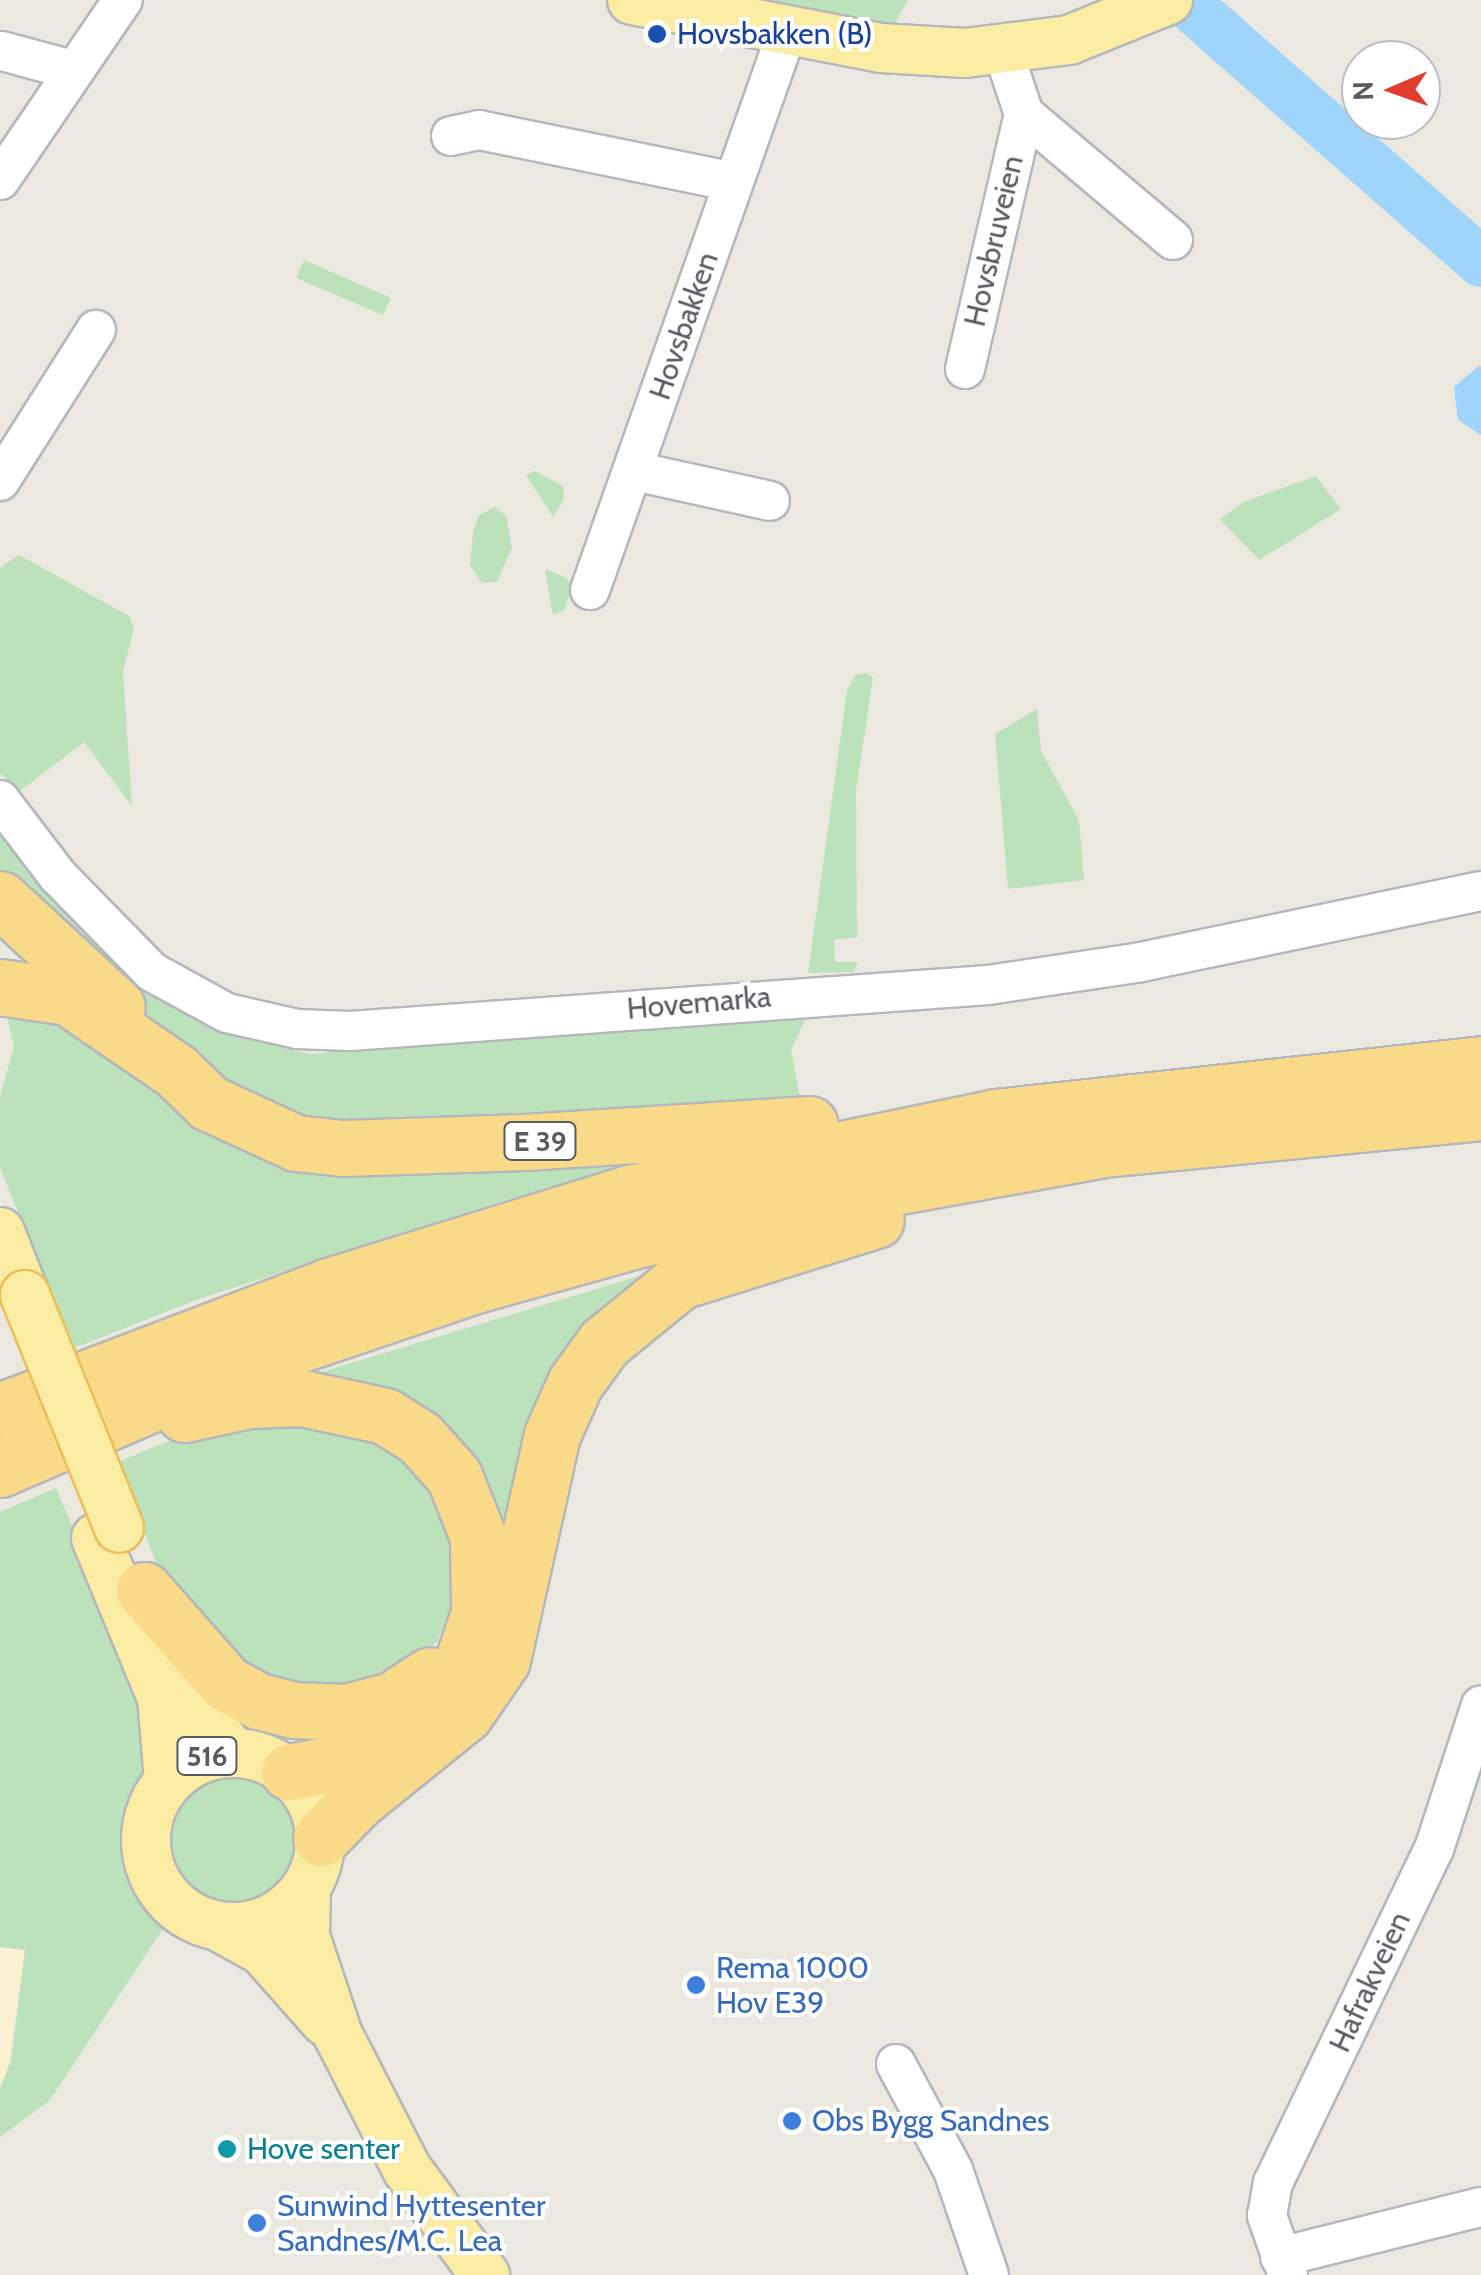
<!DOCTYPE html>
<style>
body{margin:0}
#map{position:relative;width:1481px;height:2275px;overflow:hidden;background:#ebe8df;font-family:Cabin,sans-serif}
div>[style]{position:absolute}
.commercial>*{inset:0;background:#fcf2d3}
.green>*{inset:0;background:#bce2bc}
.round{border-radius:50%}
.water>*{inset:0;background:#9fd4fb}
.river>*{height:50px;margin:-25px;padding:0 25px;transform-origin:25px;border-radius:25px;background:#9fd4fb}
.roads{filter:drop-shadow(2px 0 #b5b7bc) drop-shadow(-2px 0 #b5b7bc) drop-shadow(0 2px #b5b7bc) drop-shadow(0 -2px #b5b7bc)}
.minor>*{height:38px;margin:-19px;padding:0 19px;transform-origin:19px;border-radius:19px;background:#fff}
.major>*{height:48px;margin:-24px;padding:0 24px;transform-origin:24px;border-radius:24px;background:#fbeca3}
.major>.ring{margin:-24px;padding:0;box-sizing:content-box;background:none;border:48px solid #fbeca3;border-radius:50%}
.highway>*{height:55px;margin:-27.5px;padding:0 27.5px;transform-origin:27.5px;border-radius:27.5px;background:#f8da89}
.bridges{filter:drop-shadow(2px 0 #ebc058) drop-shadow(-2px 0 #ebc058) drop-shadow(0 2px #ebc058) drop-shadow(0 -2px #ebc058)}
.major-bridge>*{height:48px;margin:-24px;padding:0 24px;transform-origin:24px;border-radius:24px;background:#fbeca3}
.dots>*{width:28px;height:28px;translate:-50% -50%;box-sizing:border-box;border:5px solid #fff;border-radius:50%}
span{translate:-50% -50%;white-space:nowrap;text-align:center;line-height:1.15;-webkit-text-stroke:8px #fff;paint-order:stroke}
.shield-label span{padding:2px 8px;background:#fff;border:2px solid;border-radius:8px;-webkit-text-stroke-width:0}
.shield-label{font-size:28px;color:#585c60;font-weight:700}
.transit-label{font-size:30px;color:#164399}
.left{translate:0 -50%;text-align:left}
.street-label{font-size:30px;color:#585c60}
.shop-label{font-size:30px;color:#366cbe}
.culture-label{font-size:30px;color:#0d838f}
.north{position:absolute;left:1341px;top:40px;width:100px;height:100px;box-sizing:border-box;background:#fff;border:2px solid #bcbebf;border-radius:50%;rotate:268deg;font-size:28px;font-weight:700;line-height:40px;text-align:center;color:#585c60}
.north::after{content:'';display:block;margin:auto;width:35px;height:45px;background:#e13a2f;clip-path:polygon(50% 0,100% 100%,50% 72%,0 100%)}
</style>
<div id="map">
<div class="commercial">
<i style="clip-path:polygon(0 1947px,25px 1950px,5px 2088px,0 2088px)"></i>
</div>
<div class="green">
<i style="clip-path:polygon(755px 0,908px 0,892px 28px)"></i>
<i style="clip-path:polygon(304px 260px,391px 298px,383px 315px,296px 278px)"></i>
<i style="clip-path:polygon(535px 471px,563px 486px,564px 499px,553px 517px,526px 475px)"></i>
<i style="clip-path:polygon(1316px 476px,1341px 509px,1259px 560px,1220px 519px,1243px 502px)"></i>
<i style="clip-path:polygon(495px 507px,506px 516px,512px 547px,497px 582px,482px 583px,470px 565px,473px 532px,479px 515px)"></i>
<i style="clip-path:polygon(19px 555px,129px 616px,134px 628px,123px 672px,132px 806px,84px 742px,20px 791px,0 773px,0 568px)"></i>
<i style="clip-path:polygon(545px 569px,567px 578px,572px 588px,564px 610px,553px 615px)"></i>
<i style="clip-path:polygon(867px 673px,873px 678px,856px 791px,857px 937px,834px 940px,835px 962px,858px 962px,853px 972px,808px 973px,847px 691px,855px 675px)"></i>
<i style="clip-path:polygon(1037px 709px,1041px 751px,1079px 820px,1084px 880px,1008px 889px,995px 734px)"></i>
<i style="clip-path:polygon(0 829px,44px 887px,281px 1047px,309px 1054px,702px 1025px,710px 1014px,804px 1005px,806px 1018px,791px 1050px,803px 1112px,323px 1133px,208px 1078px,145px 1016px,141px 1002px,0 879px)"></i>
<i style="clip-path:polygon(4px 1005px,48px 1005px,204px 1117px,699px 1151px,505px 1200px,196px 1300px,72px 1349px,0 1167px,0 1096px,14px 1047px)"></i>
<i style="clip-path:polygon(646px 1274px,511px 1562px,498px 1522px,318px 1387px,318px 1373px)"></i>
<i style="clip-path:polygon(245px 1419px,380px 1431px,428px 1481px,450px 1527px,456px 1593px,437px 1642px,393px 1682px,268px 1689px,158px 1568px,118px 1462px,193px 1431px)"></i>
<i style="clip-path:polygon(56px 1488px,148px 1706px,152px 1763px,126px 1839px,144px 1899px,166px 1924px,50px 2100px,0 2137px,0 2088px,11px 2061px,25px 1950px,0 1947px,0 1512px)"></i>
<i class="round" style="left:158px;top:1766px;width:150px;height:150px"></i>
</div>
<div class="water">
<i style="clip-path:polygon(1479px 366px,1481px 367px,1481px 435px,1458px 420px,1454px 387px)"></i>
</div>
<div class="river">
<i style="left:1183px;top:0;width:397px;rotate:41.3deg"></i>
</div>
<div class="roads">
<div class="minor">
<i style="left:2px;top:51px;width:73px;rotate:15.2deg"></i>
<i style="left:1003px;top:51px;width:66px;rotate:71.6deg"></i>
<i style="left:1024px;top:114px;width:195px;rotate:40.2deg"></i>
<i style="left:451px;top:136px;width:29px;rotate:-12deg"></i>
<i style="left:479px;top:130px;width:260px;rotate:11.5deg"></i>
<i style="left:0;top:180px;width:218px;rotate:-55.7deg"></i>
<i style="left:965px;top:369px;width:262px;rotate:-77deg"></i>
<i style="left:634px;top:471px;width:139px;rotate:12.4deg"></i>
<i style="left:0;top:481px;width:179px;rotate:-57.6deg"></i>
<i style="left:590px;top:590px;width:595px;rotate:-70.56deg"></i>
<i style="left:0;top:800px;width:96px;rotate:52.7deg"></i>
<i style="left:58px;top:876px;width:134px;rotate:45.6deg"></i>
<i style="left:152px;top:972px;width:85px;rotate:28.7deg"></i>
<i style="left:227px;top:1013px;width:72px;rotate:12.9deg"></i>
<i style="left:297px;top:1029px;width:53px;rotate:2.2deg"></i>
<i style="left:350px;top:1031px;width:640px;rotate:-4.12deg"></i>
<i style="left:988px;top:985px;width:155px;rotate:-8.5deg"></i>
<i style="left:1141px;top:962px;width:347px;rotate:-11.8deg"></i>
<i style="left:896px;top:2064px;width:120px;rotate:61.7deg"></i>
<i style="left:953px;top:2170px;width:111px;rotate:71.1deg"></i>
<i style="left:1280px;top:2257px;width:207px;rotate:-14deg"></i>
<i style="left:1288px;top:2275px;width:63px;rotate:-109.6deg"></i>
<i style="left:1267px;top:2216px;width:34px;rotate:-80deg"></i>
<i style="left:1273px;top:2183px;width:371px;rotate:-64.3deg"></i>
<i style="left:1434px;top:1849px;width:151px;rotate:-71.9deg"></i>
</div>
<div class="major">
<i style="left:632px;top:0;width:254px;rotate:10.9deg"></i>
<i style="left:881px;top:48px;width:84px;rotate:3.4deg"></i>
<i style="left:965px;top:53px;width:105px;rotate:-7.1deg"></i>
<i style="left:1069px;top:40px;width:107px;rotate:-22deg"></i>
<i style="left:0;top:1232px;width:68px;rotate:68.4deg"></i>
<i style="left:96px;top:1538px;width:173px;rotate:67.6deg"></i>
<i style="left:162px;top:1698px;width:82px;rotate:85.1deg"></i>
<i style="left:169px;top:1650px;width:74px;rotate:63.4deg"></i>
<i style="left:202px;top:1716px;width:48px;rotate:49.3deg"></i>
<i class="ring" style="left:146px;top:1753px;width:126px;height:126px"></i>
<i style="left:306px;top:1889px;width:47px;rotate:91.2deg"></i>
<i style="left:305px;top:1936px;width:104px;rotate:71.6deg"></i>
<i style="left:338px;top:2035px;width:151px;rotate:62.8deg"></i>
<i style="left:407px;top:2169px;width:132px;rotate:53.7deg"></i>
<i style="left:218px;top:1926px;width:51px;rotate:29.1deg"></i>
<i style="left:263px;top:1951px;width:94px;rotate:48.5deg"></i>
</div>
<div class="highway">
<i style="left:0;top:899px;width:159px;rotate:42.7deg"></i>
<i style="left:0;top:987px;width:69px;rotate:8.4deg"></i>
<i style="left:68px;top:997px;width:131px;rotate:34.4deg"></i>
<i style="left:176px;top:1071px;width:46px;rotate:44.1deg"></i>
<i style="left:209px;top:1103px;width:96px;rotate:24.7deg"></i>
<i style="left:296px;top:1143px;width:47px;rotate:6.1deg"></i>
<i style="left:343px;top:1148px;width:181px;rotate:-1.9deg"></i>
<i style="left:524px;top:1142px;width:286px;rotate:-3.6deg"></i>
<i style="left:0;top:1411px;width:352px;rotate:-20.8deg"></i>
<i style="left:329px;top:1286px;width:314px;rotate:-17.2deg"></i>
<i style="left:629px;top:1193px;width:374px;rotate:-11.7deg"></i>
<i style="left:995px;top:1117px;width:489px;rotate:-6.2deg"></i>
<i style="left:184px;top:1414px;width:66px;rotate:-12.2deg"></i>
<i style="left:249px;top:1400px;width:53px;rotate:-2.2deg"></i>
<i style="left:302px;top:1398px;width:85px;rotate:12.2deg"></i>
<i style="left:385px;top:1416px;width:41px;rotate:32.2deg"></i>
<i style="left:420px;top:1438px;width:51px;rotate:48.2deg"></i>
<i style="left:454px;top:1476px;width:66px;rotate:68.5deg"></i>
<i style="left:478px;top:1537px;width:76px;rotate:89.2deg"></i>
<i style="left:479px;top:1613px;width:69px;rotate:108.7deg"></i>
<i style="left:457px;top:1678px;width:32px;rotate:129deg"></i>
<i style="left:437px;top:1703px;width:103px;rotate:146.5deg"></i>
<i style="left:351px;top:1760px;width:63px;rotate:169deg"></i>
<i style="left:0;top:1469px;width:267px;rotate:-23.4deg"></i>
<i style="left:245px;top:1363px;width:243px;rotate:-18.7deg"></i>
<i style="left:475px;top:1285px;width:171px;rotate:-15.6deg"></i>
<i style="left:640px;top:1239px;width:123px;rotate:-13.1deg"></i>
<i style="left:760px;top:1211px;width:350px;rotate:-10.2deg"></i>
<i style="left:1104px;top:1149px;width:379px;rotate:-5.6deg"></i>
<i style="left:144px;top:1590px;width:124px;rotate:48.6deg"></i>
<i style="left:226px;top:1683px;width:37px;rotate:29deg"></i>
<i style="left:258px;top:1701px;width:37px;rotate:14deg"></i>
<i style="left:294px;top:1710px;width:52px;rotate:2.2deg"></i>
<i style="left:346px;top:1712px;width:48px;rotate:-14.6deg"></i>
<i style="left:392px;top:1700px;width:45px;rotate:-33.3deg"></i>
<i style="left:321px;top:1838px;width:52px;rotate:-45.8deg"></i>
<i style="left:357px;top:1801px;width:139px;rotate:-38.9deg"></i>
<i style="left:465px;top:1714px;width:65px;rotate:-55.6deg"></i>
<i style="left:502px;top:1660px;width:230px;rotate:-77.5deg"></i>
<i style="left:552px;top:1435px;width:57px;rotate:-66.1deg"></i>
<i style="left:575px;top:1383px;width:49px;rotate:-54.1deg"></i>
<i style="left:604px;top:1343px;width:98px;rotate:-39.2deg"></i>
<i style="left:680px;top:1281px;width:205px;rotate:-17.3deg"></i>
</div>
</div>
<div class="bridges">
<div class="major-bridge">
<i style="left:25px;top:1295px;width:251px;rotate:68deg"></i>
</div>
</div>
<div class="dots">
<i style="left:657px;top:34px;background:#1a4fb4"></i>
<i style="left:696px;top:1985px;background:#3f7fe0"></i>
<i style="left:792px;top:2121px;background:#3f7fe0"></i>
<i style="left:227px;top:2149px;background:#0f9aa8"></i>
<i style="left:257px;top:2223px;background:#3f7fe0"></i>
</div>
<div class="shield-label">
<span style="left:540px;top:1141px">E 39</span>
<span style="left:207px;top:1756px">516</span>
</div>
<div class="transit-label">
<span class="left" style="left:677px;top:34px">Hovsbakken (B)</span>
</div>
<div class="street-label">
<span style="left:994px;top:241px;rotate:-77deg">Hovsbruveien</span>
<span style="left:684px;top:326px;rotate:-71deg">Hovsbakken</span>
<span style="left:699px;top:1003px;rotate:-5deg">Hovemarka</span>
<span style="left:1370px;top:1982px;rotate:-65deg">Hafrakveien</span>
</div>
<div class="shop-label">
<span class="left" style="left:716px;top:1985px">Rema 1000<br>Hov E39</span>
<span class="left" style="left:812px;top:2121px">Obs Bygg Sandnes</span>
<span class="left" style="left:277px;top:2223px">Sunwind Hyttesenter<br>Sandnes/M.C. Lea</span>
</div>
<div class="culture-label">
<span class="left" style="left:247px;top:2149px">Hove senter</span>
</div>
<div class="north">N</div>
</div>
